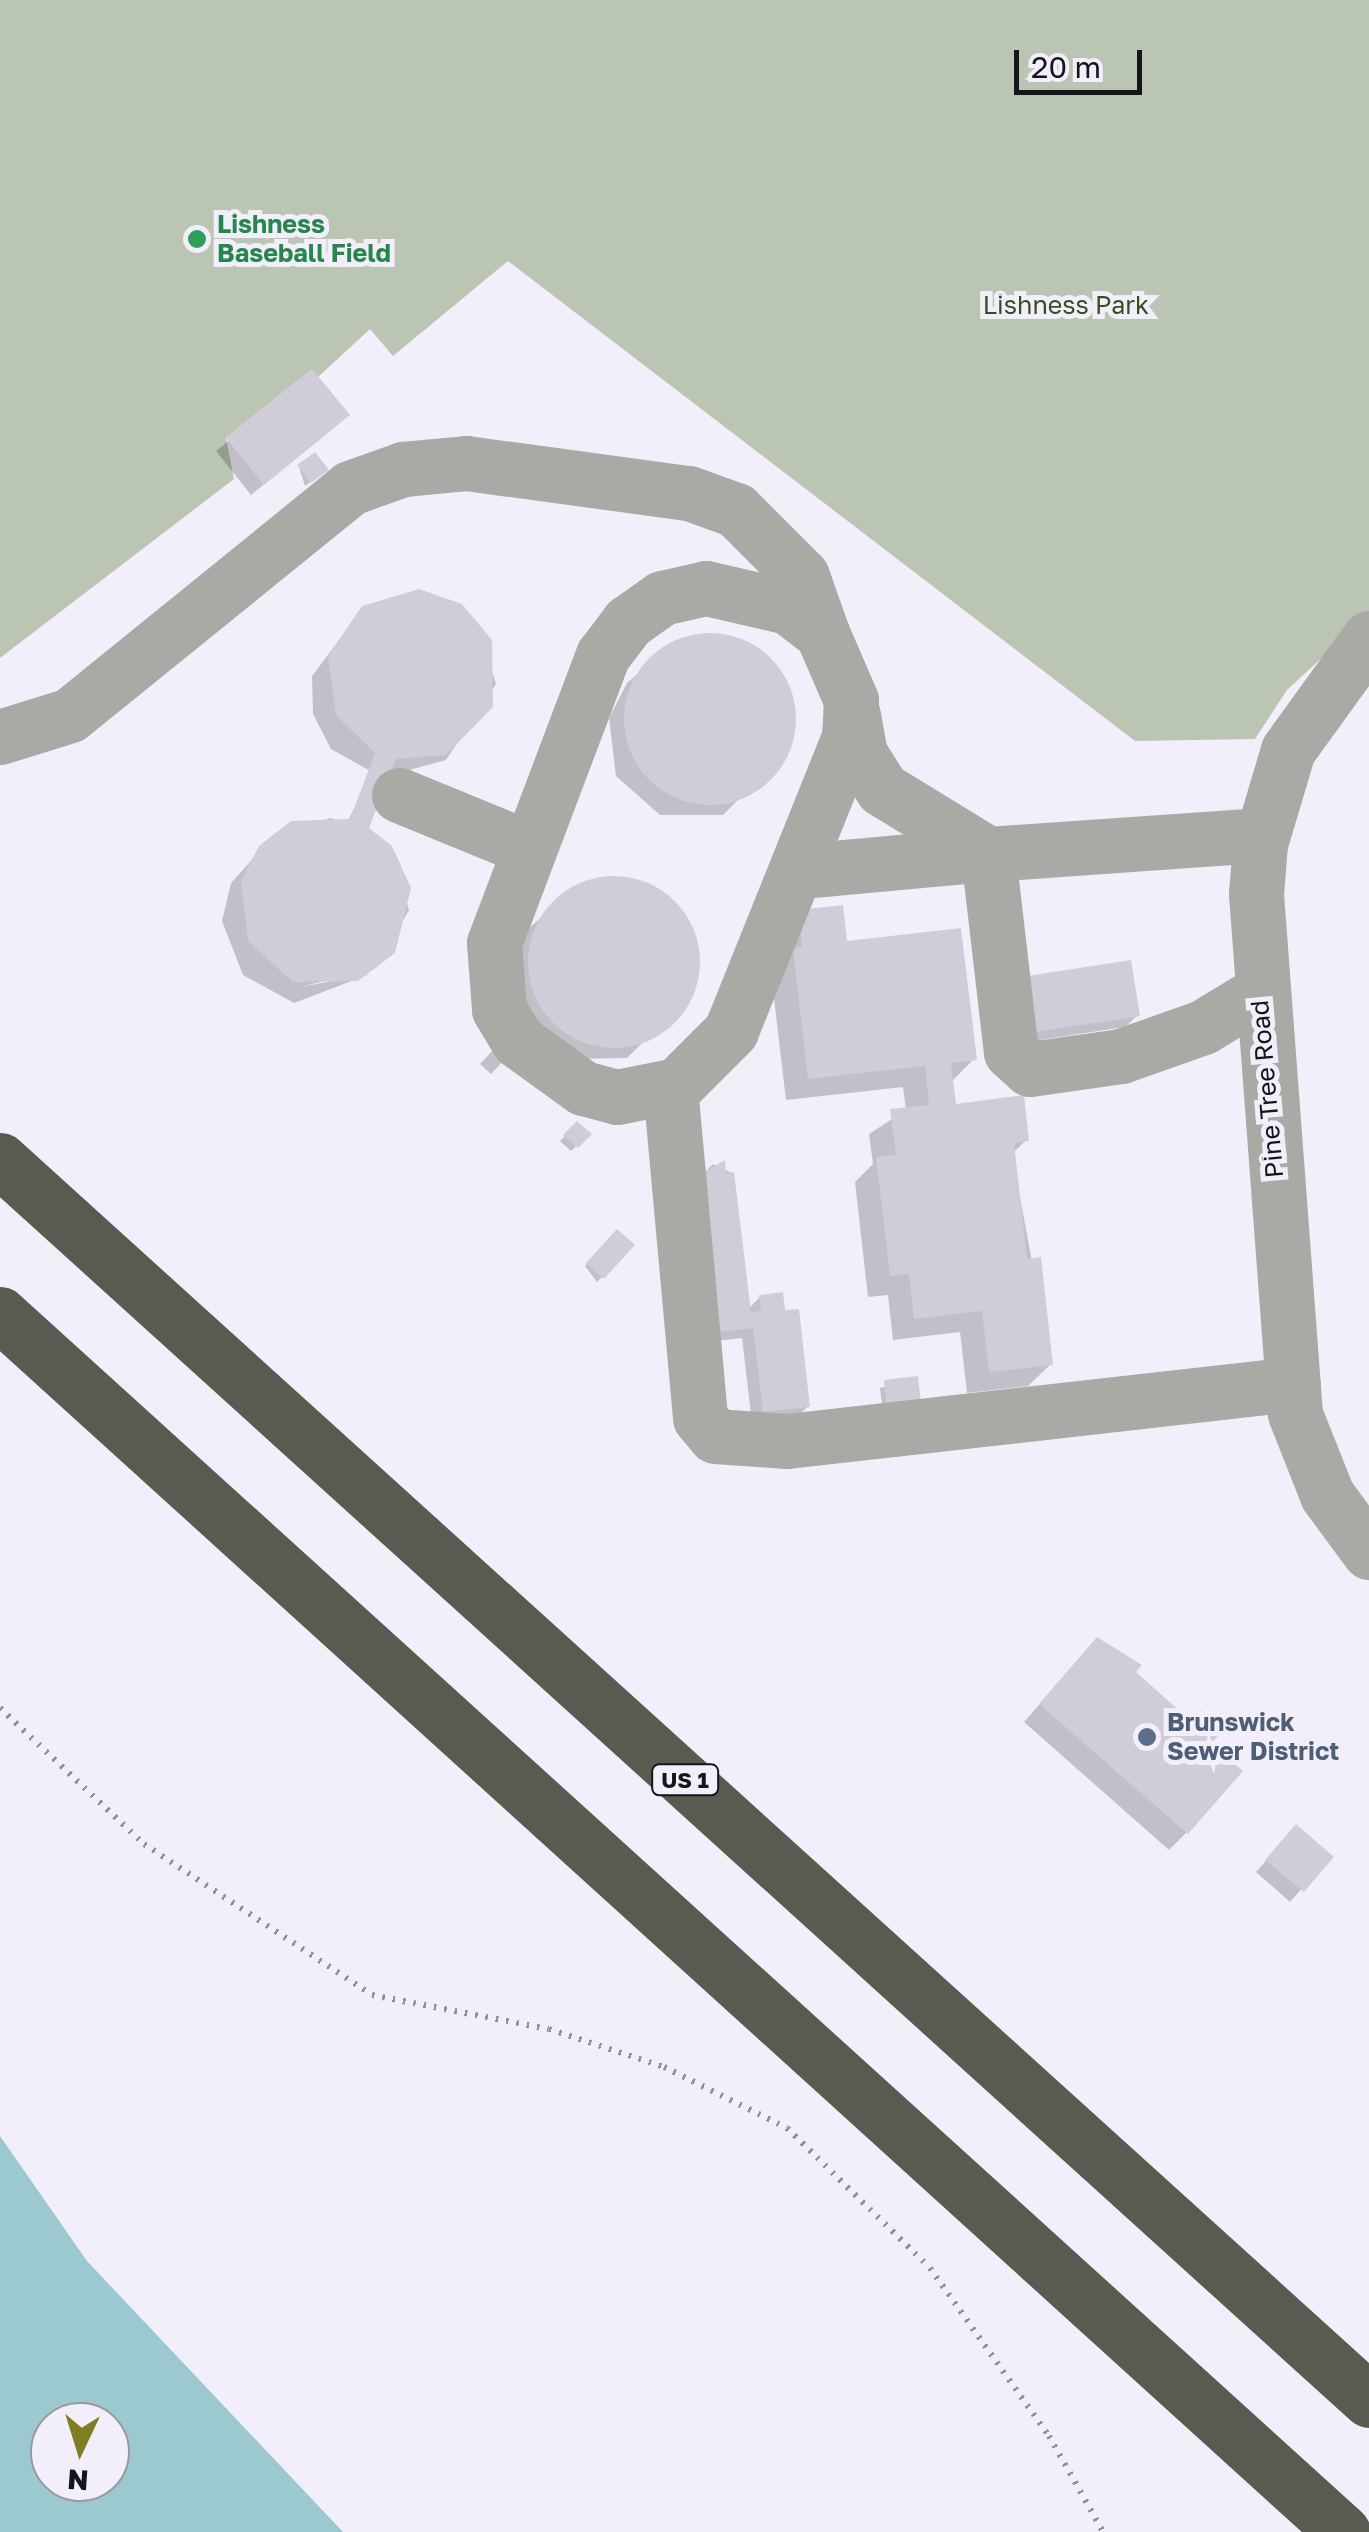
<!DOCTYPE html>
<style>
body{margin:0}
#map{position:relative;width:1369px;height:2532px;overflow:hidden;background:#f3effa;font-family:"Golos Text",sans-serif}
div>[style]{position:absolute}
.green>*{inset:0;background:#bac6b3}
.water>*{inset:0;background:#9bc9cf}
.shadow>*{inset:0;background:#0003}
.building>*{inset:0;background:#d0cdd8}
.round{border-radius:50%}
.path>*{height:6px;margin-top:-3px;transform-origin:0;background:repeating-linear-gradient(90deg,#929098 0 2.5px,transparent 0 10.5px)}
.minor>*{height:55px;margin:-27.5px;padding:0 27.5px;transform-origin:27.5px;border-radius:27.5px;background:#a9aaa5}
.highway>*{height:55px;margin:-27.5px;padding:0 27.5px;transform-origin:27.5px;border-radius:27.5px;background:#595b50}
.dots>*{width:28px;height:28px;translate:-50% -50%;box-sizing:border-box;border:5px solid #f3effa;border-radius:50%}
span{translate:-50% -50%;white-space:nowrap;text-align:center;line-height:1.15;-webkit-text-stroke:10px #f3effa;paint-order:stroke}
.shield-label span{padding:2px 8px;background:#f3effa;border:2px solid;border-radius:8px;-webkit-text-stroke-width:0}
.shield-label{font-size:22px;color:#161519;font-weight:700}
.leisure-label{font-size:25px;color:#27864d;font-weight:700}
.left{translate:0 -50%;text-align:left}
.park-label{font-size:25px;color:#334f21}
.street-label{font-size:25px;color:#161519}
.service-label{font-size:25px;color:#4e5e75;font-weight:700}
.north{position:absolute;left:30px;top:2402px;width:100px;height:100px;box-sizing:border-box;background:#f3effa;border:2px solid #9b98a0;border-radius:50%;rotate:184deg;font-size:28px;font-weight:700;line-height:40px;text-align:center;color:#161519}
.north::after{content:'';display:block;margin:auto;width:35px;height:45px;background:#807d24;clip-path:polygon(50% 0,100% 100%,50% 72%,0 100%)}
.scale{position:absolute;left:1014px;top:50px;width:128px;height:45px;box-sizing:border-box;border:5px solid #161519;border-top:0;padding-left:12px;font-size:30px;line-height:35px;white-space:nowrap;color:#161519;-webkit-text-stroke:8px #f3effa;paint-order:stroke}
</style>
<div id="map">
<div class="green">
<i style="clip-path:polygon(0 0,1369px 0,1369px 614px,1287px 690px,1255px 739px,1135px 741px,508px 261px,393px 356px,370px 329px,318px 377px,311px 370px,226px 438px,234px 479px,0 658px)"></i>
</div>
<div class="water">
<i style="clip-path:polygon(evenodd,0 2136px,87px 2261px,343px 2532px,0 2532px,0 2136px,50px 2422px,110px 2422px,110px 2482px,50px 2482px,50px 2422px)"></i>
</div>
<div class="shadow">
<i style="clip-path:polygon(311px 373px,335px 426px,251px 495px,216px 451px)"></i>
<i style="clip-path:polygon(299px 467px,321px 474px,305px 486px)"></i>
<i style="clip-path:polygon(419px 592px,477px 622px,496px 684px,446px 760px,387px 776px,361px 833px,390px 847px,409px 910px,376px 968px,300px 987px,370px 974px,294px 1003px,243px 975px,222px 921px,231px 883px,275px 834px,331px 818px,346px 825px,372px 772px,331px 749px,313px 714px,312px 676px,363px 608px)"></i>
<i style="clip-path:polygon(738px 639px,787px 684px,788px 750px,723px 815px,660px 815px,616px 776px,609px 718px,627px 683px,677px 641px)"></i>
<i style="clip-path:polygon(642px 883px,690px 927px,692px 993px,627px 1058px,564px 1059px,520px 1020px,513px 962px,530px 927px,581px 885px)"></i>
<i style="clip-path:polygon(799px 913px,974px 1059px,951px 1082px,954px 1106px,1026px 1140px,1012px 1154px,1051px 1364px,1028px 1386px,967px 1393px,960px 1332px,893px 1340px,888px 1295px,868px 1297px,855px 1182px,873px 1164px,869px 1134px,906px 1110px,903px 1087px,786px 1100px,771px 973px)"></i>
<i style="clip-path:polygon(1004px 992px,1137px 1016px,1125px 1027px,1012px 1044px)"></i>
<i style="clip-path:polygon(497px 1046px,508px 1056px,491px 1074px,480px 1064px)"></i>
<i style="clip-path:polygon(577px 1124px,588px 1134px,571px 1151px,560px 1141px)"></i>
<i style="clip-path:polygon(713px 1164px,732px 1173px,748px 1309px,760px 1297px,808px 1406px,796px 1418px,752px 1423px,742px 1338px,707px 1342px,702px 1175px)"></i>
<i style="clip-path:polygon(617px 1233px,631px 1246px,597px 1282px,585px 1266px)"></i>
<i style="clip-path:polygon(916px 1379px,883px 1412px,880px 1388px)"></i>
<i style="clip-path:polygon(1080px 1658px,1208px 1744px,1186px 1833px,1169px 1850px,1024px 1722px)"></i>
<i style="clip-path:polygon(1285px 1839px,1330px 1857px,1290px 1902px,1256px 1872px)"></i>
</div>
<div class="building">
<i style="clip-path:polygon(312px 369px,350px 415px,264px 485px,226px 438px)"></i>
<i style="clip-path:polygon(315px 452px,329px 470px,311px 483px,297px 465px)"></i>
<i style="clip-path:polygon(419px 589px,462px 604px,492px 640px,493px 707px,446px 755px,396px 759px,369px 828px,392px 846px,411px 888px,395px 953px,358px 981px,293px 982px,248px 941px,241px 881px,259px 846px,291px 821px,350px 819px,375px 753px,336px 715px,328px 656px,362px 606px)"></i>
<i class="round" style="left:624px;top:633px;width:172px;height:172px"></i>
<i class="round" style="left:528px;top:876px;width:172px;height:172px"></i>
<i style="clip-path:polygon(843px 905px,847px 941px,961px 928px,977px 1060px,951px 1063px,956px 1104px,1024px 1095px,1029px 1141px,1014px 1143px,1027px 1259px,1041px 1257px,1053px 1365px,989px 1372px,982px 1311px,914px 1319px,909px 1274px,890px 1276px,876px 1157px,896px 1155px,890px 1109px,929px 1105px,925px 1066px,808px 1079px,793px 949px,802px 947px,798px 910px)"></i>
<i style="clip-path:polygon(1131px 960px,1140px 1016px,1023px 1034px,1015px 978px)"></i>
<i style="clip-path:polygon(577px 1121px,592px 1134px,578px 1148px,563px 1135px)"></i>
<i style="clip-path:polygon(725px 1160px,726px 1173px,734px 1172px,751px 1312px,761px 1311px,759px 1295px,783px 1292px,785px 1310px,799px 1309px,810px 1407px,763px 1412px,753px 1328px,718px 1332px,699px 1175px)"></i>
<i style="clip-path:polygon(617px 1229px,635px 1245px,604px 1279px,586px 1263px)"></i>
<i style="clip-path:polygon(918px 1376px,921px 1403px,887px 1408px,884px 1380px)"></i>
<i style="clip-path:polygon(1097px 1637px,1142px 1665px,1136px 1672px,1192px 1722px,1201px 1711px,1223px 1730px,1211px 1744px,1243px 1771px,1188px 1834px,1039px 1704px)"></i>
<i style="clip-path:polygon(1296px 1824px,1334px 1857px,1304px 1892px,1265px 1860px)"></i>
</div>
<div class="path">
<i style="left:0;top:1708px;width:198px;rotate:43.4deg"></i>
<i style="left:144px;top:1844px;width:273px;rotate:33.5deg"></i>
<i style="left:372px;top:1995px;width:180px;rotate:10.9deg"></i>
<i style="left:549px;top:2029px;width:121px;rotate:18.3deg"></i>
<i style="left:664px;top:2067px;width:137px;rotate:26.4deg"></i>
<i style="left:787px;top:2128px;width:200px;rotate:44.4deg"></i>
<i style="left:930px;top:2268px;width:206px;rotate:54.7deg"></i>
<i style="left:1049px;top:2436px;width:110px;rotate:60.6deg"></i>
</div>
<div class="minor">
<i style="left:706px;top:588px;width:84px;rotate:13deg"></i>
<i style="left:788px;top:607px;width:43px;rotate:37.4deg"></i>
<i style="left:822px;top:633px;width:73px;rotate:66.6deg"></i>
<i style="left:851px;top:700px;width:37px;rotate:93deg"></i>
<i style="left:849px;top:737px;width:317px;rotate:111.9deg"></i>
<i style="left:731px;top:1031px;width:76px;rotate:135deg"></i>
<i style="left:677px;top:1085px;width:61px;rotate:168.7deg"></i>
<i style="left:617px;top:1097px;width:35px;rotate:-165deg"></i>
<i style="left:583px;top:1088px;width:80px;rotate:-144.1deg"></i>
<i style="left:518px;top:1041px;width:37px;rotate:-121deg"></i>
<i style="left:499px;top:1009px;width:66px;rotate:-94.3deg"></i>
<i style="left:494px;top:943px;width:308px;rotate:-69.3deg"></i>
<i style="left:603px;top:655px;width:41px;rotate:-52.9deg"></i>
<i style="left:628px;top:622px;width:42px;rotate:-35.2deg"></i>
<i style="left:662px;top:598px;width:45px;rotate:-12.8deg"></i>
<i style="left:1369px;top:638px;width:138px;rotate:125.9deg"></i>
<i style="left:1288px;top:750px;width:98px;rotate:106.6deg"></i>
<i style="left:1260px;top:844px;width:50px;rotate:94.6deg"></i>
<i style="left:1256px;top:894px;width:521px;rotate:85.71deg"></i>
<i style="left:1295px;top:1414px;width:87px;rotate:68.4deg"></i>
<i style="left:1327px;top:1495px;width:71px;rotate:53.6deg"></i>
<i style="left:853px;top:715px;width:40px;rotate:80deg"></i>
<i style="left:860px;top:754px;width:41px;rotate:57.8deg"></i>
<i style="left:882px;top:789px;width:124px;rotate:31.5deg"></i>
<i style="left:988px;top:854px;width:275px;rotate:-4deg"></i>
<i style="left:0;top:737px;width:73px;rotate:-17.4deg"></i>
<i style="left:70px;top:715px;width:360px;rotate:-39deg"></i>
<i style="left:350px;top:488px;width:56px;rotate:-19.7deg"></i>
<i style="left:403px;top:469px;width:63px;rotate:-5.4deg"></i>
<i style="left:466px;top:463px;width:225px;rotate:7.7deg"></i>
<i style="left:689px;top:493px;width:50px;rotate:19.9deg"></i>
<i style="left:736px;top:510px;width:93px;rotate:45deg"></i>
<i style="left:802px;top:576px;width:60px;rotate:70.7deg"></i>
<i style="left:399px;top:795px;width:139px;rotate:22.3deg"></i>
<i style="left:801px;top:871px;width:188px;rotate:-5.2deg"></i>
<i style="left:988px;top:854px;width:199px;rotate:83.4deg"></i>
<i style="left:1011px;top:1052px;width:25px;rotate:42deg"></i>
<i style="left:1030px;top:1069px;width:92px;rotate:-8.1deg"></i>
<i style="left:1121px;top:1056px;width:87px;rotate:-19.5deg"></i>
<i style="left:1203px;top:1027px;width:66px;rotate:-31.3deg"></i>
<i style="left:670px;top:1087px;width:332px;rotate:84.8deg"></i>
<i style="left:700px;top:1418px;width:23px;rotate:50deg"></i>
<i style="left:715px;top:1436px;width:72px;rotate:4deg"></i>
<i style="left:787px;top:1441px;width:509px;rotate:-6.43deg"></i>
</div>
<div class="highway">
<i style="left:0;top:1160px;width:1847px;rotate:42.17deg"></i>
<i style="left:0;top:1314px;width:1813px;rotate:42.21deg"></i>
</div>
<div class="dots">
<i style="left:197px;top:239px;background:#2e9e5b"></i>
<i style="left:1147px;top:1737px;background:#5c6f8a"></i>
</div>
<div class="shield-label">
<span style="left:685px;top:1780px">US 1</span>
</div>
<div class="leisure-label">
<span class="left" style="left:217px;top:239px">Lishness<br>Baseball Field</span>
</div>
<div class="park-label">
<span style="left:1066px;top:305px">Lishness Park</span>
</div>
<div class="street-label">
<span style="left:1267px;top:1089px;rotate:-95deg">Pine Tree Road</span>
</div>
<div class="service-label">
<span class="left" style="left:1167px;top:1737px">Brunswick<br>Sewer District</span>
</div>
<div class="north">N</div>
<div class="scale">20 m</div>
</div>
